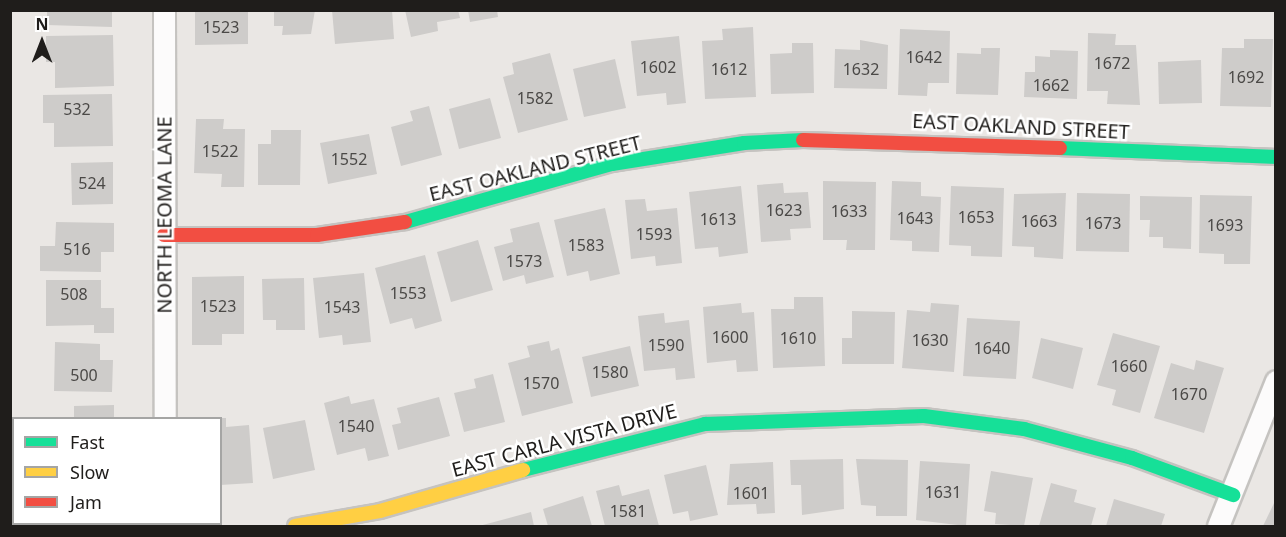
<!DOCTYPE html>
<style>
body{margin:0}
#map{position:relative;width:1286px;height:537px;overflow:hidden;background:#eae7e4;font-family:"Noto Sans",sans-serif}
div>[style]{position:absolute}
.building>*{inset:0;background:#ceccca}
.roads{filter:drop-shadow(2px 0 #c5c3c0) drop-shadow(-2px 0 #c5c3c0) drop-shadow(0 2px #c5c3c0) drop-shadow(0 -2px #c5c3c0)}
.street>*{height:21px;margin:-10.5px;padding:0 10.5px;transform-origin:10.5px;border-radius:10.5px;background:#fcfbfb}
.fast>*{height:14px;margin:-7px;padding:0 7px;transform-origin:7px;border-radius:7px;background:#16e098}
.slow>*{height:14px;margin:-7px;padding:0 7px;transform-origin:7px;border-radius:7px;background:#ffcf43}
.jam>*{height:14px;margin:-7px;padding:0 7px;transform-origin:7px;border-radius:7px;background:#f24e42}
span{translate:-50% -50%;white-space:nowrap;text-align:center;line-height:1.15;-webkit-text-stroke:5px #fff;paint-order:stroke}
.number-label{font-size:16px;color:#4b4947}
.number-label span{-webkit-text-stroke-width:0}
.street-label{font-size:20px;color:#1f1d1b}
.frame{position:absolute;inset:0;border:12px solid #1f1d1b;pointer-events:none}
.legend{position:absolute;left:12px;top:417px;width:210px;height:108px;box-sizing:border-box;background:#fff;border:2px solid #a5a5a4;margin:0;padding:8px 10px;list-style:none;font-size:18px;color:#1f1d1b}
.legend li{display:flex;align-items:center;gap:12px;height:30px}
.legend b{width:30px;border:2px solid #a5a5a4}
.north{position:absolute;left:12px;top:12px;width:60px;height:60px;-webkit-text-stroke:4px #fff;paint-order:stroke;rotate:0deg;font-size:16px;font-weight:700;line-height:24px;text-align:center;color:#1f1d1b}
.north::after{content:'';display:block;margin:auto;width:21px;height:27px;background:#1f1d1b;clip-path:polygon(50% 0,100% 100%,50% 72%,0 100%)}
</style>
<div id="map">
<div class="building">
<i style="clip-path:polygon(47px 10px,112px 10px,112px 27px,47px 25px)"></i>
<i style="clip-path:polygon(195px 10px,248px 10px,248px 44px,195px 45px)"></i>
<i style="clip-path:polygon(274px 10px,315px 10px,311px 34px,282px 35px,283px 26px,274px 26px)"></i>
<i style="clip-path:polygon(332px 10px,392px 10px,394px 39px,335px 44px)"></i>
<i style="clip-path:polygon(405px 10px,458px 10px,460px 18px,437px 22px,438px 31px,411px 37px)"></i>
<i style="clip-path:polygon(468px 10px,497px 10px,498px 17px,470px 22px)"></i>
<i style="clip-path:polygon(753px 27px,756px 97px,705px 99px,702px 41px,723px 40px,722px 29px)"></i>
<i style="clip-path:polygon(900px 29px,950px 31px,949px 83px,928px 83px,927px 96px,898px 95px)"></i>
<i style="clip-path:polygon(1088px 33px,1116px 34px,1115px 45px,1136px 45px,1140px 105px,1107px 104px,1108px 91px,1087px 91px)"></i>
<i style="clip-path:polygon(113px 35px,114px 86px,55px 88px,55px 62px,46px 62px,46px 36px)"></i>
<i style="clip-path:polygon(679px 36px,686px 103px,667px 105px,666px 93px,637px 96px,631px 41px)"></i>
<i style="clip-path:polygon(1244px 39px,1273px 39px,1271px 107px,1220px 106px,1222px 48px,1244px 48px)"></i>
<i style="clip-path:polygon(860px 40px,888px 45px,887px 89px,834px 88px,835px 49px,860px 50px)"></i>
<i style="clip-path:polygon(792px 43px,813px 43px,814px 93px,771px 94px,770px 54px,792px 53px)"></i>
<i style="clip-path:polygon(981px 48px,1000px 48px,998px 95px,956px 94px,957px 53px,981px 54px)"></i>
<i style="clip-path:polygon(1050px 50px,1078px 51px,1077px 99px,1024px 97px,1025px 72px,1035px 72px,1035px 56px,1050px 57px)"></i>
<i style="clip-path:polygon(550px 53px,568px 120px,518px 133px,503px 77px,514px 74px,512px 63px)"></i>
<i style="clip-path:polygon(615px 59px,626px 108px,584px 117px,573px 69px)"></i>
<i style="clip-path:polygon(1201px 60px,1202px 103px,1159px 104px,1158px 62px)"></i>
<i style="clip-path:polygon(112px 94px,113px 146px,54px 147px,54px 123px,43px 123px,43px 95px)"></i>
<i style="clip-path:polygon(490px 98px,501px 138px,459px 149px,449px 109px)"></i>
<i style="clip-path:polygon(429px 106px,442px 155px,401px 166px,391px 127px,413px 121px,410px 111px)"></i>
<i style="clip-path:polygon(196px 119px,224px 119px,223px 129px,245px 129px,244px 187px,221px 187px,222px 174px,194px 173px)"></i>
<i style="clip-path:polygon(271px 130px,301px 130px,300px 185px,258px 185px,258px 144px,271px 144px)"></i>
<i style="clip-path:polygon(369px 134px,377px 174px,328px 184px,320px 143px)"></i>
<i style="clip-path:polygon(113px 162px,113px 204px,72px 205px,71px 163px)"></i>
<i style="clip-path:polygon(823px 181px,876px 182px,875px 250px,846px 250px,847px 240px,823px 240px)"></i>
<i style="clip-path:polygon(892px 181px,921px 182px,921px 196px,941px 197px,939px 252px,912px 251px,912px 241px,890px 240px)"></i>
<i style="clip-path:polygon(783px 183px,784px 193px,808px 192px,811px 228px,790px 229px,791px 240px,761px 242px,757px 185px)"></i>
<i style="clip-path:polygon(741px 186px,748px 253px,719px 257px,718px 247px,695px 249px,689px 192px)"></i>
<i style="clip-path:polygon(951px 186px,1004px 188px,1002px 257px,971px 256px,971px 246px,949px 245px)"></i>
<i style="clip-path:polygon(1066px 193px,1063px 259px,1034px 257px,1034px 247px,1012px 246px,1014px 194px)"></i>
<i style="clip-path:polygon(1077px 193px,1130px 194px,1129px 252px,1076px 251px)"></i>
<i style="clip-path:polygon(1200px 195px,1252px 196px,1250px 264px,1224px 264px,1224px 254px,1199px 253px)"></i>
<i style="clip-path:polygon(1140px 196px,1192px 197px,1191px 249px,1163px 248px,1163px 237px,1149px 237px,1150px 220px,1140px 220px)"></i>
<i style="clip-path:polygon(645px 199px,647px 211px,677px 208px,682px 263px,656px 266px,655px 256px,631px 259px,625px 200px)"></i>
<i style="clip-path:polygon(605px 208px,620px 274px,590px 281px,588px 271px,567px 276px,554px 220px)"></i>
<i style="clip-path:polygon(56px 222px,114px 223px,114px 252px,101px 252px,101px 272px,40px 271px,40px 246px,55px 246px)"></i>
<i style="clip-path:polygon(539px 222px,554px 277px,526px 284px,524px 275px,503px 281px,494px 247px,513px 242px,510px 229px)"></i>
<i style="clip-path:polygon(478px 240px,493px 290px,451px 302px,437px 252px)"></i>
<i style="clip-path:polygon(425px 255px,442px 321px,415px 329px,412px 318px,390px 324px,375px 268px)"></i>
<i style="clip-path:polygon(364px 273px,371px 342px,343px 345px,342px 335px,319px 338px,313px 278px)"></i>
<i style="clip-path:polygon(244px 276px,244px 334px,222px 334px,222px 345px,192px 345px,192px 277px)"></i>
<i style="clip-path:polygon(304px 278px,305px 330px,276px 330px,276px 320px,263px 320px,262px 279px)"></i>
<i style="clip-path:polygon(46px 280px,101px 280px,101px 308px,114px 308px,114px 333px,94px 333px,94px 325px,46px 326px)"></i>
<i style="clip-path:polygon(794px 297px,823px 297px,825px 366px,773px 368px,771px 309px,794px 309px)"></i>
<i style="clip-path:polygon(741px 303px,742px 313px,754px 312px,758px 371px,737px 372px,736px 360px,707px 363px,703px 307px)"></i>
<i style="clip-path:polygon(931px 303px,959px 305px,954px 372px,902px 368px,907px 310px,930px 312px)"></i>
<i style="clip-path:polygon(852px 311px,895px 312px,894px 364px,842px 364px,842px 338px,852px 338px)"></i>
<i style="clip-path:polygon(664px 313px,665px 323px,689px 320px,695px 378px,676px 380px,675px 368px,644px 371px,638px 316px)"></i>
<i style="clip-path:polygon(967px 318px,1020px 321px,1016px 379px,963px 376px)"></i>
<i style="clip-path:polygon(1113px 333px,1160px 346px,1140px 413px,1112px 405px,1116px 390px,1097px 385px)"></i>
<i style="clip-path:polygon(1041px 338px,1083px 348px,1073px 389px,1032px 378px)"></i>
<i style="clip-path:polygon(549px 341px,551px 351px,559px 348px,573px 403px,522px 416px,508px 363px,530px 357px,527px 346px)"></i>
<i style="clip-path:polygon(55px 342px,100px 344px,100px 360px,113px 360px,112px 392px,54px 391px)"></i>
<i style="clip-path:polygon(630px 346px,639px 386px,591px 397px,582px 357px)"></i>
<i style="clip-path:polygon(1196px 360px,1224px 368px,1204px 433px,1154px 418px,1171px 363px,1194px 370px)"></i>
<i style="clip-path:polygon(493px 374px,505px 422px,464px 432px,454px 393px,476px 388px,474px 379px)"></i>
<i style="clip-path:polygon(349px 396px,351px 404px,374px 399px,389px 456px,368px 461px,365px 448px,337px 455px,324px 403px)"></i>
<i style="clip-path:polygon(439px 397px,450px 436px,398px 450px,392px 425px,401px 423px,397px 408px)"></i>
<i style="clip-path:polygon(114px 405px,114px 418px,74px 418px,74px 406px)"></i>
<i style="clip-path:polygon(220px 418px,226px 418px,226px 427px,249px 425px,253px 483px,220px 485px)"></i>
<i style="clip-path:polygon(305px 420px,315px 470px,273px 479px,263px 428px)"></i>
<i style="clip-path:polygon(843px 459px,844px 509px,802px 515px,801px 485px,791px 485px,790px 460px)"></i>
<i style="clip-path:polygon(856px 459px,908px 460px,907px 516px,876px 516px,876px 506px,861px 505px)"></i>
<i style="clip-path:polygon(920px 461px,970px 464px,966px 526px,916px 520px)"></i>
<i style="clip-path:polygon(773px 462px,775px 513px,757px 514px,756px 504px,727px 505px,730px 464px)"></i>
<i style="clip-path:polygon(706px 465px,718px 515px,690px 521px,688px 511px,673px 514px,664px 475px)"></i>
<i style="clip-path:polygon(991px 471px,1033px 478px,1024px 526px,995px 524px,996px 513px,984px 511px)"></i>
<i style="clip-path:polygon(1051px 483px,1077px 490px,1074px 502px,1096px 508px,1091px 526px,1039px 526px)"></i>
<i style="clip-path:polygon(619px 485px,622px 496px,649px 489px,659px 526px,605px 526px,596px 491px)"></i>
<i style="clip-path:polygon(583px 496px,592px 526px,548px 526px,543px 509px)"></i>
<i style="clip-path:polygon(1114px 499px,1165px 514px,1161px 526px,1106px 526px)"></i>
<i style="clip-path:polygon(1276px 499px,1276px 526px,1263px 526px)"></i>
<i style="clip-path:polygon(531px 512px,534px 526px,479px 526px)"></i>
</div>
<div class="roads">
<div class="street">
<i style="left:164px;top:10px;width:408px;rotate:89.9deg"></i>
<i style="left:166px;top:524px;width:2px;rotate:90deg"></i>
<i style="left:1218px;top:526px;width:156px;rotate:-68.2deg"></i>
</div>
<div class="fast">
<i style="left:1060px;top:148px;width:216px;rotate:2.4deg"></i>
<i style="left:405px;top:222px;width:215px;rotate:-15.7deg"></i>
<i style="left:612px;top:164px;width:134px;rotate:-9deg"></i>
<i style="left:744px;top:143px;width:59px;rotate:-2.9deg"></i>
<i style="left:523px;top:470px;width:188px;rotate:-14.2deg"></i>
<i style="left:705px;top:424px;width:219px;rotate:-2.1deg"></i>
<i style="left:924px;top:416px;width:101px;rotate:7.4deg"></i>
<i style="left:1024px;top:429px;width:112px;rotate:15deg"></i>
<i style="left:1132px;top:458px;width:108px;rotate:20.1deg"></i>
</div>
<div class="slow">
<i style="left:295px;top:526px;width:86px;rotate:-10deg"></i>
<i style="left:380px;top:511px;width:149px;rotate:-16deg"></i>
</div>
<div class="jam">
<i style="left:803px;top:140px;width:257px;rotate:1.8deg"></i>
<i style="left:164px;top:235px;width:153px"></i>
<i style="left:317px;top:235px;width:89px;rotate:-8.4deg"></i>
</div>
</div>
<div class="number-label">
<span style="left:221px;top:27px">1523</span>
<span style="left:924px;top:57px">1642</span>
<span style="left:1112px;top:63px">1672</span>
<span style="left:658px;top:67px">1602</span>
<span style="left:729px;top:69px">1612</span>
<span style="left:861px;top:69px">1632</span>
<span style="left:1246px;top:77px">1692</span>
<span style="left:1051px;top:85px">1662</span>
<span style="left:535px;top:98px">1582</span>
<span style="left:77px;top:109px">532</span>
<span style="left:220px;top:151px">1522</span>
<span style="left:349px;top:159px">1552</span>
<span style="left:92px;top:183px">524</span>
<span style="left:784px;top:210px">1623</span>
<span style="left:849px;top:211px">1633</span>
<span style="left:976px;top:217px">1653</span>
<span style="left:915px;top:218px">1643</span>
<span style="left:718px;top:219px">1613</span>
<span style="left:1039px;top:221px">1663</span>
<span style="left:1103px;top:223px">1673</span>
<span style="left:1225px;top:225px">1693</span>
<span style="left:654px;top:234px">1593</span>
<span style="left:586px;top:245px">1583</span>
<span style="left:77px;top:249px">516</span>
<span style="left:524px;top:261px">1573</span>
<span style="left:408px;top:293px">1553</span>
<span style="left:74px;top:294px">508</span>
<span style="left:218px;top:306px">1523</span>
<span style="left:342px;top:307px">1543</span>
<span style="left:730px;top:337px">1600</span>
<span style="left:798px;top:338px">1610</span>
<span style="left:930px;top:340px">1630</span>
<span style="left:666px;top:345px">1590</span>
<span style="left:992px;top:348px">1640</span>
<span style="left:1129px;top:366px">1660</span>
<span style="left:610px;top:372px">1580</span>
<span style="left:84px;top:375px">500</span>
<span style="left:541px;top:383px">1570</span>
<span style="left:1189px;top:394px">1670</span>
<span style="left:356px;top:426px">1540</span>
<span style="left:943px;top:492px">1631</span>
<span style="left:751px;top:493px">1601</span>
<span style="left:628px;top:511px">1581</span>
</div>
<div class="street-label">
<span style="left:1021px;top:126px;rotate:3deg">EAST OAKLAND STREET</span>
<span style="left:535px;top:168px;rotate:-14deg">EAST OAKLAND STREET</span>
<span style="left:164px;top:215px;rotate:-90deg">NORTH LEOMA LANE</span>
<span style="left:564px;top:440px;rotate:-15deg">EAST CARLA VISTA DRIVE</span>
</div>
<div class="frame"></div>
<ul class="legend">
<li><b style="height:8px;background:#16e098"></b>Fast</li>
<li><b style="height:8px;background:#ffcf43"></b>Slow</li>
<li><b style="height:8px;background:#f24e42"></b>Jam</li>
</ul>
<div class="north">N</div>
</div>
